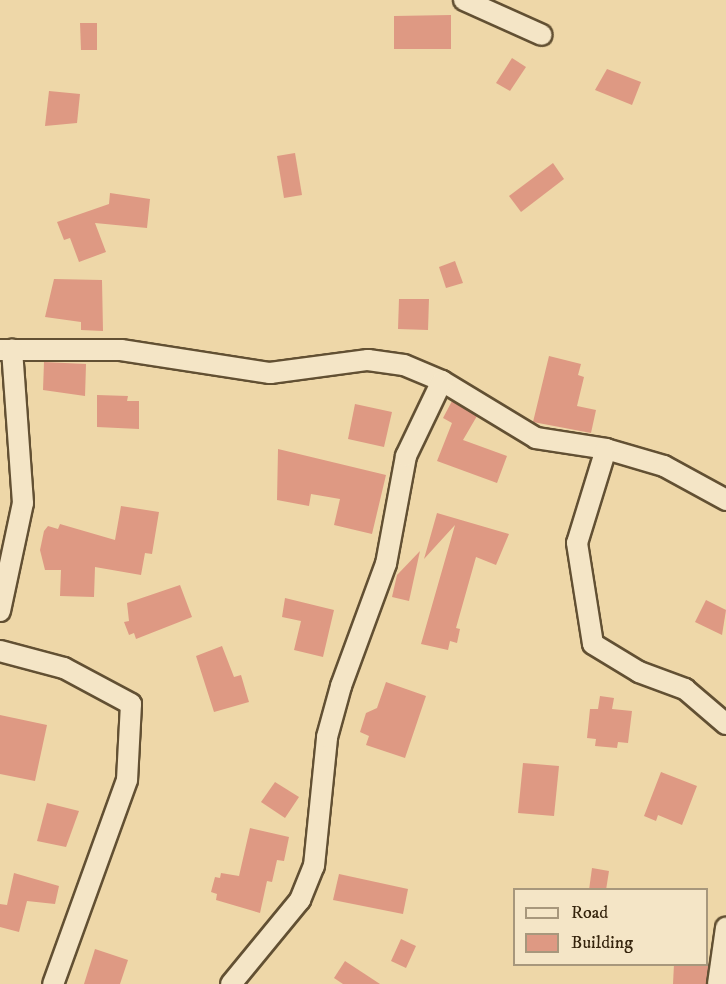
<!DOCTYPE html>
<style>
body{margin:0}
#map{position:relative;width:726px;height:984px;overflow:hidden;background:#eed7a8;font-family:"IM FELL DW Pica",serif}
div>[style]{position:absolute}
.building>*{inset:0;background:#de9983}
.roads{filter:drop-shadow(2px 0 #625033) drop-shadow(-2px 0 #625033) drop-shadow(0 2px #625033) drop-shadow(0 -2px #625033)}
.street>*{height:20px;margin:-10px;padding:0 10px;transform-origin:10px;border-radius:10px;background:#f4e5c6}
span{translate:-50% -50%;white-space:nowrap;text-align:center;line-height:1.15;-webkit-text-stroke:4.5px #f4e5c6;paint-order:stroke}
.legend{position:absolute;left:513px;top:888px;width:195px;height:78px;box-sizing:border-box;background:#f4e5c6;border:2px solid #a7977c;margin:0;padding:8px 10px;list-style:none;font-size:18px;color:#34230c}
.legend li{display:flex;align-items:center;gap:12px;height:30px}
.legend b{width:30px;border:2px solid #a7977c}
</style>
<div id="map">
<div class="building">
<i style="clip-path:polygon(451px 15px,451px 49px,394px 49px,394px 16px)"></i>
<i style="clip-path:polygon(80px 23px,97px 23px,97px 50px,81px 50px)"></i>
<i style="clip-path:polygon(512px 58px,526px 67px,510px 91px,496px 83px)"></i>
<i style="clip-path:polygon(607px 69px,641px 82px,632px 105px,595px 90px)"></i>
<i style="clip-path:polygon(49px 91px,80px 94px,77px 123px,45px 126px)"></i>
<i style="clip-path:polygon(295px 153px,302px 195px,284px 198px,277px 156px)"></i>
<i style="clip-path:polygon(553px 163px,564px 179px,521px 212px,509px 196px)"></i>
<i style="clip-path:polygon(110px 193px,150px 199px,147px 228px,95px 223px,106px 252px,79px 262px,70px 238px,64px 240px,57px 222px,109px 204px)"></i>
<i style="clip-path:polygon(455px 261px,463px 283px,446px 288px,439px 267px)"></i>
<i style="clip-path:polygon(54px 279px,102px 280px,103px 331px,81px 330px,81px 322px,45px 317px)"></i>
<i style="clip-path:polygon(399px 299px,429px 299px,428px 330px,398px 329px)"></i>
<i style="clip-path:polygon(549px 356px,581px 364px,578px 375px,584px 377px,577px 406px,596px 410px,591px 433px,533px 422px)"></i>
<i style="clip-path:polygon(44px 362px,86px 364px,85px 396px,43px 390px)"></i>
<i style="clip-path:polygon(97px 395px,128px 396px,127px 401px,139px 401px,139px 429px,97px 427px)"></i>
<i style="clip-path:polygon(452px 401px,477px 416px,463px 440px,507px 456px,497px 483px,437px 461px,452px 423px,443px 418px)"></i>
<i style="clip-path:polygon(355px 404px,392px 412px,384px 447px,348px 439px)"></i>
<i style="clip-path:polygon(278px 449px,386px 475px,372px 534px,334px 525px,340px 499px,311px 494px,309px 506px,277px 500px)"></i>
<i style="clip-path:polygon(121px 506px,159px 512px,152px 554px,145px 553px,141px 575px,95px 567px,94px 597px,60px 596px,61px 570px,45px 570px,40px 550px,44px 531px,48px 526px,58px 529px,60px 524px,115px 540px)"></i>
<i style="clip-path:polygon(437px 513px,509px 534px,496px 565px,476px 557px,456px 628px,460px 629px,457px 643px,450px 641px,448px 650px,421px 644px,455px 525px,424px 559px)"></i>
<i style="clip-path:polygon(420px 551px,409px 601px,392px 597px,397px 575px)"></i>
<i style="clip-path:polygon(180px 585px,192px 617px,136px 639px,134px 633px,129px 635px,124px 622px,129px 621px,127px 603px)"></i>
<i style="clip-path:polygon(285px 598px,334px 610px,323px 657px,294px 650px,301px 621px,282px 617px)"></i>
<i style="clip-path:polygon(706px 600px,726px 610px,722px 635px,695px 622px)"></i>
<i style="clip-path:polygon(222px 646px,234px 677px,241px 675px,249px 702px,214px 712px,196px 656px)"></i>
<i style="clip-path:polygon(386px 682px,426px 696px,405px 758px,366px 745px,369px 736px,360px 732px,366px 713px,377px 708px)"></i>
<i style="clip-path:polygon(600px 696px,614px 698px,612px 709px,632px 711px,628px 743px,618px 742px,617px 748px,595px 746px,596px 739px,587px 738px,590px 709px,598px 709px)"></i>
<i style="clip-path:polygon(0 715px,47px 725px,35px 781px,0 774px)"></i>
<i style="clip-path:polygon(523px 763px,559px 766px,554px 816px,518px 813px)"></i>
<i style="clip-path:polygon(661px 772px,697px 786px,682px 825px,658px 815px,656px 821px,644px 816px)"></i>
<i style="clip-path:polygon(275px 782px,299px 797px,285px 818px,261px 802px)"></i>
<i style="clip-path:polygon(47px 803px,79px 811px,66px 847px,37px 841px)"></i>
<i style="clip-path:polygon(250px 828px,289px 837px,284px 861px,277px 860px,272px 882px,267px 881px,260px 913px,216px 900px,217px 894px,211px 892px,215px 877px,220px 878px,221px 873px,239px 876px)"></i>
<i style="clip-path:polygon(592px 868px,609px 871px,606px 890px,589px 890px)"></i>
<i style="clip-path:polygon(14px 873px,59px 886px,55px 904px,27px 901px,19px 932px,0 927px,0 904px,7px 905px)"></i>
<i style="clip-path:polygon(339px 874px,408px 889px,403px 914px,333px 900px)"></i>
<i style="clip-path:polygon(401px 939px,416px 946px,406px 968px,391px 961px)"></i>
<i style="clip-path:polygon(95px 949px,128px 960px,120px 984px,84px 984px)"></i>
<i style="clip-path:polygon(345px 961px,380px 984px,343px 984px,334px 978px)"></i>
<i style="clip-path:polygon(674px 964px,709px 964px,706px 984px,673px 984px)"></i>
</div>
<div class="roads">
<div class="street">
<i style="left:464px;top:0;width:85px;rotate:24.2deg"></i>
<i style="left:0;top:350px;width:121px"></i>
<i style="left:121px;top:350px;width:151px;rotate:8.8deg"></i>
<i style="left:270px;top:373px;width:99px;rotate:-7.6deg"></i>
<i style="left:368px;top:360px;width:36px;rotate:8deg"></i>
<i style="left:404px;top:365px;width:41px;rotate:22.8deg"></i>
<i style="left:442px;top:381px;width:110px;rotate:31.2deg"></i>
<i style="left:536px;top:438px;width:71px;rotate:8.9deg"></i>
<i style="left:606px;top:449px;width:60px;rotate:16.3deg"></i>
<i style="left:664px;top:466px;width:71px;rotate:28.7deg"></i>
<i style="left:606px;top:449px;width:98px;rotate:107.1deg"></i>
<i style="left:577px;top:543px;width:102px;rotate:81deg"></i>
<i style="left:593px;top:644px;width:54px;rotate:31.3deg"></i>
<i style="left:639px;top:672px;width:49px;rotate:20.3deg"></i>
<i style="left:685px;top:689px;width:54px;rotate:40.5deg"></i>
<i style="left:0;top:611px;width:110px;rotate:-78deg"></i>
<i style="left:23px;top:503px;width:154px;rotate:-94.1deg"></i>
<i style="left:0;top:651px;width:66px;rotate:14.9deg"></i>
<i style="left:64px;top:668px;width:76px;rotate:28.2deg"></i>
<i style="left:131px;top:704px;width:76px;rotate:93deg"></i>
<i style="left:127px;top:780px;width:217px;rotate:109.9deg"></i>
<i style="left:231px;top:984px;width:109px;rotate:-50.6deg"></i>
<i style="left:300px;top:900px;width:37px;rotate:-68deg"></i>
<i style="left:314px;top:866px;width:130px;rotate:-84.2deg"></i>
<i style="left:327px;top:737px;width:53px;rotate:-74.6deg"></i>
<i style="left:341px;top:686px;width:130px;rotate:-69.8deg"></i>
<i style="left:386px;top:564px;width:110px;rotate:-79.5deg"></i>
<i style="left:406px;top:456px;width:83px;rotate:-64.4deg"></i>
<i style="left:718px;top:984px;width:57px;rotate:-81.9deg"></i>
</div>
</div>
<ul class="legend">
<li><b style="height:8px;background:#f4e5c6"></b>Road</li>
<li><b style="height:16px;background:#de9983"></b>Building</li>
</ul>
</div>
